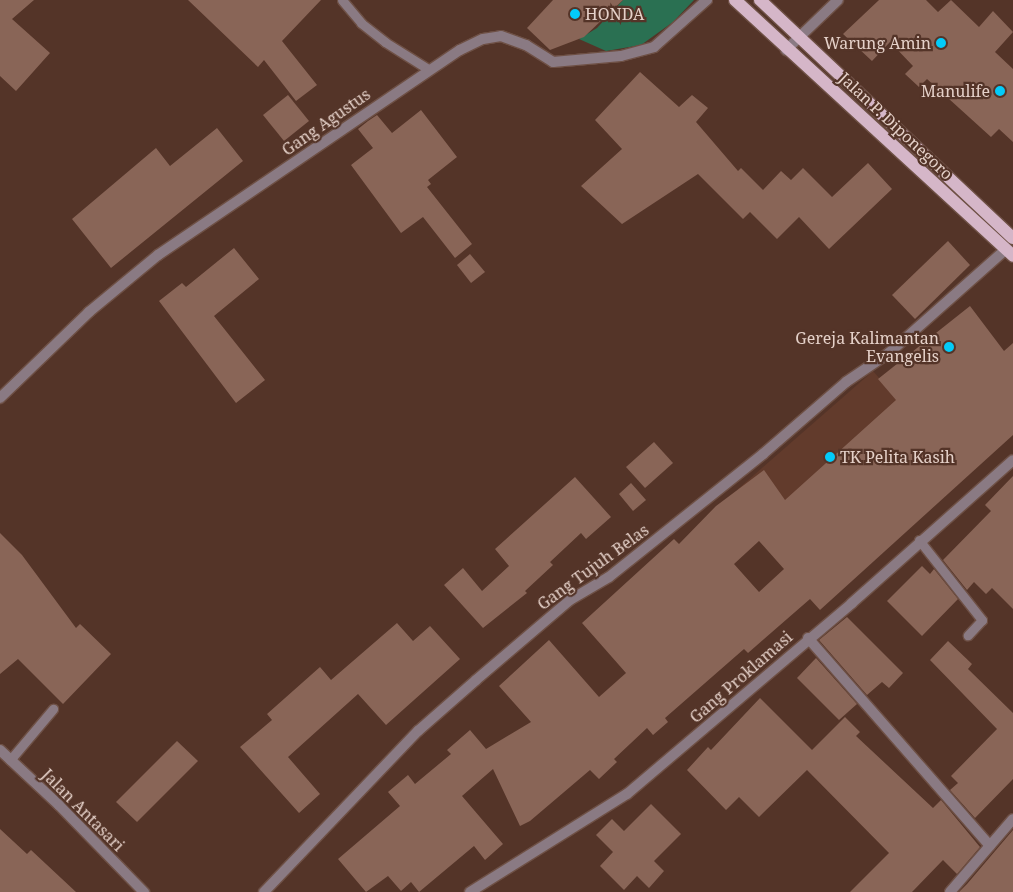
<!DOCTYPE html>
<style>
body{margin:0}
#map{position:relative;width:1013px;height:892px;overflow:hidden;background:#543428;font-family:"Noto Serif",serif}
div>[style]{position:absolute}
.built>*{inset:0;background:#623b2c}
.green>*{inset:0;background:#2a7052}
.building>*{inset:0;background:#896557}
.roads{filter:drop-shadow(1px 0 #6e5045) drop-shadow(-1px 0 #6e5045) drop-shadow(0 1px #6e5045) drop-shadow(0 -1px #6e5045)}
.service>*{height:9px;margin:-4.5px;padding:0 4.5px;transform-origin:4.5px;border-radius:4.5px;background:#8a7a83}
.minor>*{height:10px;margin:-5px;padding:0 5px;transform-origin:5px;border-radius:5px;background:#8a7a83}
.tertiary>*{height:10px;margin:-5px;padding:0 5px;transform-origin:5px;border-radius:5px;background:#8a7a83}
.primary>*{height:12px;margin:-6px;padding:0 6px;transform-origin:6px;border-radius:6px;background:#d5b6c8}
.dots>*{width:14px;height:14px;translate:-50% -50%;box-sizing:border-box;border:2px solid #543428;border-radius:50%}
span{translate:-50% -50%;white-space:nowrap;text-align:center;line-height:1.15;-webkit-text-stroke:4.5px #543428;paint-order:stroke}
.poi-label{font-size:16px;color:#e5d1c9}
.left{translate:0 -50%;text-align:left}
.right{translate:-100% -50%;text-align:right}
.street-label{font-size:16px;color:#e5d1c9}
</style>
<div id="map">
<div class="built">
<i style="clip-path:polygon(873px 371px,920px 425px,772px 537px,738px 489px)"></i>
</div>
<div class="green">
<i style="clip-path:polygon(623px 0,694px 0,673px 22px,641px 45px,606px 51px,579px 39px,597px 28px)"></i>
</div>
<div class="building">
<i style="clip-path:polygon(0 0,34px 0,12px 19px,50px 53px,16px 91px,0 76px)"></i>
<i style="clip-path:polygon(188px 0,321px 0,282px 41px,317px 85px,296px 101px,264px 60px,258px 67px)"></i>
<i style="clip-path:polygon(553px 0,623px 0,584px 37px,550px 50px,527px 28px)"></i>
<i style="clip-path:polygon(879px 0,926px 0,938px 12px,951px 0,979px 27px,993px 11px,1013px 32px,995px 52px,1013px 69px,1013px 142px,999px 129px,991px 137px,927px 79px,919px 87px,905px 74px,913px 66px,890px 42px,872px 61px,843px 34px)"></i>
<i style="clip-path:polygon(640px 72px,679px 107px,692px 95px,708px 108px,696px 122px,738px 171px,741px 168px,763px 190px,781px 171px,791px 180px,803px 168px,832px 197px,868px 163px,892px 189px,829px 249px,799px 217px,777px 239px,750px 212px,743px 219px,698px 174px,622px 224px,581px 186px,622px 149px,595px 120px)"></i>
<i style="clip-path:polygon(288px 95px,309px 121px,284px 141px,263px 115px)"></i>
<i style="clip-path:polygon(421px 110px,457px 157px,428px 180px,431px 184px,427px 187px,472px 244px,455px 258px,423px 217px,401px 233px,351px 165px,373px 148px,358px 129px,368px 121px,377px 115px,392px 133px)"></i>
<i style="clip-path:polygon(217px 128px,243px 161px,111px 268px,72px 219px,156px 148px,170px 166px)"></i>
<i style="clip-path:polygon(948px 241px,970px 265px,915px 319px,892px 295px)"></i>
<i style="clip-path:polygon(234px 248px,259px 279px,214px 316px,265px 380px,236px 403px,159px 301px,182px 283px,186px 287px)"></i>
<i style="clip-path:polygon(470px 254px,485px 272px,471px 283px,457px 265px)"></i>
<i style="clip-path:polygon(evenodd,970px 306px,1004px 351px,1013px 343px,1013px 435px,820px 610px,810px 599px,748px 653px,744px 649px,665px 718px,668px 722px,653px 735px,647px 728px,614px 759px,617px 762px,599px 779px,590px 770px,530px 821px,520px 826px,493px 769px,462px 796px,503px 844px,485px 860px,474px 846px,419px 892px,411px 882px,401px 891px,388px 876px,366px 892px,338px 859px,400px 806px,388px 792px,408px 775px,415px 784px,451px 754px,447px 750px,470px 730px,486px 749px,531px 722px,499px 686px,549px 640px,599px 697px,626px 673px,582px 623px,674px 539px,679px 544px,716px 506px,764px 470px,785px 500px,896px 400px,878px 379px,970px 306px,759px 541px,784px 569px,759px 592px,734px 564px,759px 541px)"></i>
<i style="clip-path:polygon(654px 442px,673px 463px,645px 488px,626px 467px)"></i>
<i style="clip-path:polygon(1013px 476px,1013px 609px,992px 588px,986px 594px,974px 582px,967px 590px,943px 560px,991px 511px,985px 505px)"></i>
<i style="clip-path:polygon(575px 477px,611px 517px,586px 539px,581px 533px,550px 562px,553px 565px,525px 591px,527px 593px,483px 628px,444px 585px,463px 568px,482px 591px,509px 566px,495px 549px)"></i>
<i style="clip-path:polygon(631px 483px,646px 500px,633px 511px,619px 494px)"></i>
<i style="clip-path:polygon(0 533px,22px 555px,76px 628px,80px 624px,111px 654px,63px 704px,18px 659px,0 674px)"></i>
<i style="clip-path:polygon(922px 566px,930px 574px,934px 569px,958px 599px,922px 636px,887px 601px)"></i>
<i style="clip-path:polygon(847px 617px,903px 673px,889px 688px,882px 682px,867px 695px,819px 640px)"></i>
<i style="clip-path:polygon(397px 623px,413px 641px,430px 626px,460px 659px,386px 725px,358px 694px,288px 757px,320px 794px,299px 813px,240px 747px,272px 720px,267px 714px,320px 667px,331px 680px)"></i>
<i style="clip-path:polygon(948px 641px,972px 664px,968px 669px,1013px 713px,1013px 779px,975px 818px,950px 790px,958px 783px,951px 776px,997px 729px,930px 660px)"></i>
<i style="clip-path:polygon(816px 658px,857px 704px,839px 720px,797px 678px)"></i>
<i style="clip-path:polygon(760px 698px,812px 750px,845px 717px,860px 732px,856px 736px,933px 808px,941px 800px,980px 847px,957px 874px,943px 860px,912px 892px,850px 892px,889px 853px,807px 770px,759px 817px,739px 797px,726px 810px,687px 770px,708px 747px,711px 750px)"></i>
<i style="clip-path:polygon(177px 741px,198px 761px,137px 822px,116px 802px)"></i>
<i style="clip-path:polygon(651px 804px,681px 834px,654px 861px,664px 871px,649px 888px,637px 876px,624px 890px,600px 866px,613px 852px,596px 835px,612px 819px,624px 831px)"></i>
<i style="clip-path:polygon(0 829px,27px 854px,31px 850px,76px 892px,0 892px)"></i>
<i style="clip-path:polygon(1013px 830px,1013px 892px,959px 892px,967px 884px)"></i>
</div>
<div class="roads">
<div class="service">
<i style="left:342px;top:0;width:30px;rotate:50deg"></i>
<i style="left:361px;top:23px;width:31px;rotate:38deg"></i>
<i style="left:385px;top:42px;width:51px;rotate:32.1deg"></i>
<i style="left:919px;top:540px;width:102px;rotate:51.8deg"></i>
<i style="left:982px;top:620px;width:21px;rotate:133deg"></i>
<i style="left:10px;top:760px;width:67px;rotate:-49.9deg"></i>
</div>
<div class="minor">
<i style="left:786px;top:50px;width:72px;rotate:-43.9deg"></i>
<i style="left:0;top:398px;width:124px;rotate:-44deg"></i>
<i style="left:89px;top:312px;width:89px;rotate:-39.6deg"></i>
<i style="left:158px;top:255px;width:365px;rotate:-34.2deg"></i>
<i style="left:460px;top:50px;width:25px;rotate:-26deg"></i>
<i style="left:483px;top:39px;width:18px;rotate:-9deg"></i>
<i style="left:501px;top:36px;width:27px;rotate:20deg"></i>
<i style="left:526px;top:45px;width:32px;rotate:32deg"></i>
<i style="left:553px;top:62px;width:68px;rotate:-5deg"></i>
<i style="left:621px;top:56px;width:34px;rotate:-15deg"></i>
<i style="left:654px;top:47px;width:71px;rotate:-41.6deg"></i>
<i style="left:808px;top:638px;width:276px;rotate:48.8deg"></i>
<i style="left:264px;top:892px;width:223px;rotate:-46.3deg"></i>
<i style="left:418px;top:731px;width:77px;rotate:-41.3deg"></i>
<i style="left:476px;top:680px;width:123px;rotate:-40.4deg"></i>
<i style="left:570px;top:600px;width:45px;rotate:-30.5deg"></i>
<i style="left:609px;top:577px;width:197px;rotate:-38.6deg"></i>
<i style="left:763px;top:454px;width:110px;rotate:-40.9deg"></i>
<i style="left:846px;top:382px;width:52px;rotate:-34deg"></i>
<i style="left:889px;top:353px;width:157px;rotate:-41.6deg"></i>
<i style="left:470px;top:892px;width:185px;rotate:-32deg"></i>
<i style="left:627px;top:794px;width:295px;rotate:-40.3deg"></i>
<i style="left:852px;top:603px;width:215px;rotate:-41.6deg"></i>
<i style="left:950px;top:892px;width:96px;rotate:-49.2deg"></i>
</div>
<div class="tertiary">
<i style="left:0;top:750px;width:81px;rotate:43deg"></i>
<i style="left:59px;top:805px;width:122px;rotate:45.7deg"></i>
</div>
<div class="primary">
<i style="left:735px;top:0;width:378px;rotate:42.6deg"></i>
<i style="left:760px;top:0;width:347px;rotate:43.3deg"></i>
</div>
</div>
<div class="dots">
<i style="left:575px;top:14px;background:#03cbf9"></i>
<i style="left:941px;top:43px;background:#03cbf9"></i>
<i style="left:1000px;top:91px;background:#03cbf9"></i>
<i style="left:949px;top:347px;background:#03cbf9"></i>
<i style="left:830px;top:457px;background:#03cbf9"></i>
</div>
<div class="poi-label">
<span class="left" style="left:585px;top:14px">HONDA</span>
<span class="right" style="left:931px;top:43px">Warung Amin</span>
<span class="right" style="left:990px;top:91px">Manulife</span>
<span class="right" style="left:939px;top:347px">Gereja Kalimantan<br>Evangelis</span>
<span class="left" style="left:840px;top:457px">TK Pelita Kasih</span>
</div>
<div class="street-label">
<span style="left:326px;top:122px;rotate:-35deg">Gang Agustus</span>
<span style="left:896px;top:126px;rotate:43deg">Jalan P. Diponegoro</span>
<span style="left:593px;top:567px;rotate:-36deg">Gang Tujuh Belas</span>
<span style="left:741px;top:677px;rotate:-41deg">Gang Proklamasi</span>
<span style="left:83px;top:810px;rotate:45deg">Jalan Antasari</span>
</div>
</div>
